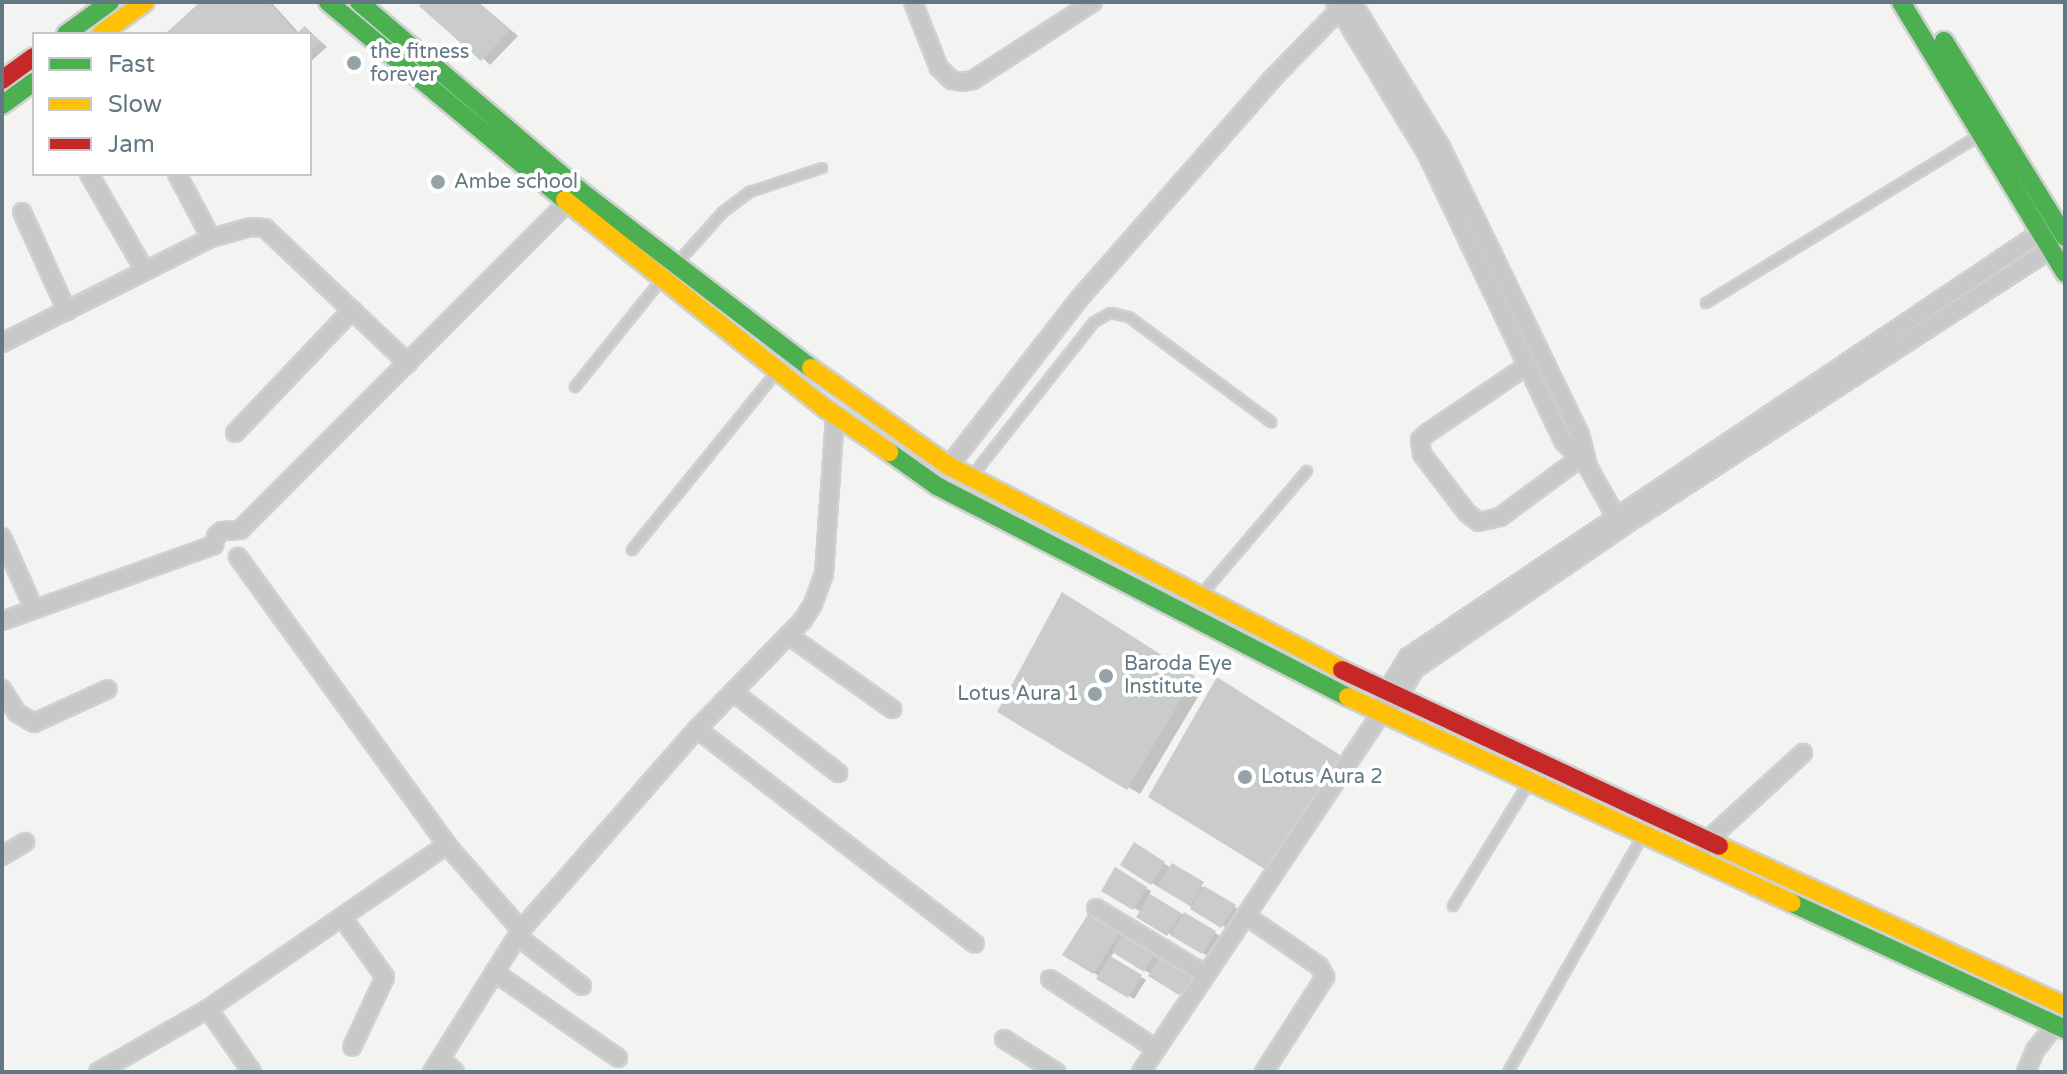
<!DOCTYPE html>
<style>
body{margin:0}
#map{position:relative;width:2067px;height:1074px;overflow:hidden;background:#f3f3f1;font-family:"Varela Round",sans-serif}
div>[style]{position:absolute}
.shadow>*{inset:0;background:#0003}
.building>*{inset:0;background:#cacccc}
.roads{filter:drop-shadow(2px 0 #cfd1d1) drop-shadow(-2px 0 #cfd1d1) drop-shadow(0 2px #cfd1d1) drop-shadow(0 -2px #cfd1d1)}
.lane>*{height:8px;margin:-4px;padding:0 4px;transform-origin:4px;border-radius:4px;background:#c8c8c9}
.street>*{height:16px;margin:-8px;padding:0 8px;transform-origin:8px;border-radius:8px;background:#c8c8c9}
.fast>*{height:18px;margin:-9px;padding:0 9px;transform-origin:9px;border-radius:9px;background:#4caf50}
.slow>*{height:18px;margin:-9px;padding:0 9px;transform-origin:9px;border-radius:9px;background:#ffc107}
.jam>*{height:18px;margin:-9px;padding:0 9px;transform-origin:9px;border-radius:9px;background:#c62828}
.dots>*{width:22px;height:22px;translate:-50% -50%;box-sizing:border-box;border:4px solid #fff;border-radius:50%}
span{translate:-50% -50%;white-space:nowrap;text-align:center;line-height:1.15;-webkit-text-stroke:8px #fff;paint-order:stroke}
.poi-label{font-size:20px;color:#637882}
.left{translate:0 -50%;text-align:left}
.right{translate:-100% -50%;text-align:right}
.frame{position:absolute;inset:0;border:4px solid #637882;pointer-events:none}
.legend{position:absolute;left:32px;top:32px;width:280px;height:144px;box-sizing:border-box;background:#fff;border:2px solid #c1c9cd;margin:0;padding:10px 14px;list-style:none;font-size:24px;color:#637882}
.legend li{display:flex;align-items:center;gap:16px;height:40px}
.legend b{width:40px;border:2px solid #c1c9cd}
</style>
<div id="map">
<div class="shadow">
<i style="clip-path:polygon(203px 2px,271px 2px,300px 34px,306px 28px,327px 47px,310px 62px,310px 34px,168px 34px)"></i>
<i style="clip-path:polygon(427px 2px,478px 2px,518px 36px,490px 65px)"></i>
<i style="clip-path:polygon(1074px 602px,1205px 685px,1140px 794px,999px 711px)"></i>
<i style="clip-path:polygon(1134px 845px,1240px 910px,1228px 929px,1122px 865px)"></i>
<i style="clip-path:polygon(1116px 870px,1151px 891px,1149px 895px,1220px 936px,1208px 956px,1139px 916px,1141px 912px,1104px 890px)"></i>
<i style="clip-path:polygon(1092px 911px,1198px 976px,1185px 996px,1115px 951px,1110px 958px,1146px 980px,1134px 999px,1065px 954px)"></i>
</div>
<div class="building">
<i style="clip-path:polygon(200px 2px,268px 2px,297px 33px,305px 26px,320px 42px,310px 50px,310px 34px,165px 34px)"></i>
<i style="clip-path:polygon(424px 2px,478px 2px,510px 30px,481px 61px,419px 6px)"></i>
<i style="clip-path:polygon(1062px 592px,1195px 676px,1127px 790px,997px 712px)"></i>
<i style="clip-path:polygon(1217px 677px,1343px 757px,1266px 870px,1148px 797px)"></i>
<i style="clip-path:polygon(1134px 842px,1165px 862px,1151px 885px,1120px 865px)"></i>
<i style="clip-path:polygon(1172px 863px,1204px 882px,1190px 906px,1158px 886px)"></i>
<i style="clip-path:polygon(1115px 867px,1147px 887px,1133px 910px,1101px 891px)"></i>
<i style="clip-path:polygon(1204px 886px,1236px 905px,1221px 928px,1190px 909px)"></i>
<i style="clip-path:polygon(1150px 894px,1181px 913px,1167px 936px,1136px 917px)"></i>
<i style="clip-path:polygon(1092px 908px,1123px 927px,1093px 974px,1062px 955px)"></i>
<i style="clip-path:polygon(1184px 912px,1216px 931px,1202px 954px,1170px 935px)"></i>
<i style="clip-path:polygon(1126px 929px,1158px 948px,1144px 972px,1112px 952px)"></i>
<i style="clip-path:polygon(1162px 953px,1194px 972px,1179px 995px,1148px 976px)"></i>
<i style="clip-path:polygon(1110px 956px,1142px 975px,1128px 998px,1096px 979px)"></i>
</div>
<div class="roads">
<div class="lane">
<i style="left:679px;top:261px;width:66px;rotate:-48.1deg"></i>
<i style="left:723px;top:212px;width:34px;rotate:-37deg"></i>
<i style="left:750px;top:192px;width:76px;rotate:-18.4deg"></i>
<i style="left:1706px;top:303px;width:319px;rotate:-31.5deg"></i>
<i style="left:575px;top:387px;width:134px;rotate:-51.1deg"></i>
<i style="left:972px;top:476px;width:196px;rotate:-51.6deg"></i>
<i style="left:1094px;top:322px;width:19px;rotate:-28deg"></i>
<i style="left:1111px;top:313px;width:18px;rotate:13deg"></i>
<i style="left:1129px;top:317px;width:177px;rotate:36.5deg"></i>
<i style="left:632px;top:550px;width:227px;rotate:-50.9deg"></i>
<i style="left:1201px;top:595px;width:163px;rotate:-49.5deg"></i>
<i style="left:1453px;top:906px;width:143px;rotate:-58.4deg"></i>
<i style="left:1508px;top:1072px;width:271px;rotate:-60.3deg"></i>
</div>
<div class="street">
<i style="left:913px;top:2px;width:71px;rotate:68.5deg"></i>
<i style="left:939px;top:68px;width:18px;rotate:43deg"></i>
<i style="left:952px;top:80px;width:10px;rotate:11deg"></i>
<i style="left:962px;top:82px;width:11px;rotate:-10deg"></i>
<i style="left:973px;top:80px;width:143px;rotate:-33deg"></i>
<i style="left:1335px;top:2px;width:175px;rotate:58.8deg"></i>
<i style="left:1426px;top:152px;width:321px;rotate:64.6deg"></i>
<i style="left:1564px;top:442px;width:35px;rotate:46deg"></i>
<i style="left:1588px;top:467px;width:63px;rotate:60.6deg"></i>
<i style="left:1352px;top:2px;width:170px;rotate:58.5deg"></i>
<i style="left:1441px;top:147px;width:319px;rotate:64.2deg"></i>
<i style="left:1580px;top:434px;width:32px;rotate:76deg"></i>
<i style="left:89px;top:174px;width:112px;rotate:60deg"></i>
<i style="left:22px;top:212px;width:109px;rotate:65.6deg"></i>
<i style="left:211px;top:238px;width:41px;rotate:-15.4deg"></i>
<i style="left:251px;top:227px;width:14px;rotate:4deg"></i>
<i style="left:265px;top:228px;width:197px;rotate:43.4deg"></i>
<i style="left:2px;top:343px;width:234px;rotate:-26.7deg"></i>
<i style="left:211px;top:238px;width:72px;rotate:-118deg"></i>
<i style="left:1528px;top:365px;width:123px;rotate:145.9deg"></i>
<i style="left:1426px;top:434px;width:8px;rotate:135deg"></i>
<i style="left:1420px;top:440px;width:14px;rotate:82deg"></i>
<i style="left:1422px;top:454px;width:74px;rotate:52.7deg"></i>
<i style="left:1467px;top:513px;width:15px;rotate:37deg"></i>
<i style="left:1479px;top:522px;width:22px;rotate:-13deg"></i>
<i style="left:1500px;top:517px;width:99px;rotate:-36.4deg"></i>
<i style="left:235px;top:433px;width:170px;rotate:-46.4deg"></i>
<i style="left:949px;top:466px;width:212px;rotate:-52.1deg"></i>
<i style="left:1079px;top:299px;width:293px;rotate:-48.7deg"></i>
<i style="left:1272px;top:79px;width:107px;rotate:-45.8deg"></i>
<i style="left:2px;top:537px;width:79px;rotate:66deg"></i>
<i style="left:238px;top:557px;width:356px;rotate:54deg"></i>
<i style="left:447px;top:845px;width:113px;rotate:49deg"></i>
<i style="left:2px;top:621px;width:225px;rotate:-19.7deg"></i>
<i style="left:214px;top:545px;width:9px;rotate:-77deg"></i>
<i style="left:216px;top:536px;width:8px;rotate:-40deg"></i>
<i style="left:222px;top:531px;width:18px;rotate:-3deg"></i>
<i style="left:240px;top:530px;width:471px;rotate:-45deg"></i>
<i style="left:788px;top:635px;width:128px;rotate:35.4deg"></i>
<i style="left:2px;top:689px;width:28px;rotate:58deg"></i>
<i style="left:17px;top:713px;width:20px;rotate:30deg"></i>
<i style="left:34px;top:723px;width:81px;rotate:-24.7deg"></i>
<i style="left:733px;top:692px;width:133px;rotate:37.6deg"></i>
<i style="left:1381px;top:701px;width:52px;rotate:-58.5deg"></i>
<i style="left:1408px;top:657px;width:768px;rotate:-33.86deg"></i>
<i style="left:1393px;top:706px;width:43px;rotate:-59.3deg"></i>
<i style="left:1415px;top:669px;width:251px;rotate:-34.4deg"></i>
<i style="left:1622px;top:527px;width:518px;rotate:-32.95deg"></i>
<i style="left:697px;top:729px;width:351px;rotate:37.7deg"></i>
<i style="left:1704px;top:849px;width:10px;rotate:-66deg"></i>
<i style="left:1708px;top:840px;width:129px;rotate:-42.5deg"></i>
<i style="left:2px;top:856px;width:27px;rotate:-31deg"></i>
<i style="left:1096px;top:908px;width:127px;rotate:31.2deg"></i>
<i style="left:1245px;top:915px;width:90px;rotate:34.6deg"></i>
<i style="left:1319px;top:966px;width:13px;rotate:61deg"></i>
<i style="left:1325px;top:977px;width:113px;rotate:122.7deg"></i>
<i style="left:342px;top:917px;width:74px;rotate:54.4deg"></i>
<i style="left:385px;top:977px;width:77px;rotate:115.2deg"></i>
<i style="left:517px;top:936px;width:82px;rotate:37.6deg"></i>
<i style="left:494px;top:972px;width:151px;rotate:34.7deg"></i>
<i style="left:1050px;top:979px;width:127px;rotate:33.4deg"></i>
<i style="left:208px;top:1009px;width:77px;rotate:55.1deg"></i>
<i style="left:1004px;top:1039px;width:62px;rotate:32.4deg"></i>
<i style="left:441px;top:1059px;width:19px;rotate:43deg"></i>
<i style="left:98px;top:1072px;width:127px;rotate:-29.8deg"></i>
<i style="left:208px;top:1009px;width:290px;rotate:-34.5deg"></i>
<i style="left:432px;top:1072px;width:168px;rotate:-57.9deg"></i>
<i style="left:521px;top:930px;width:267px;rotate:-48.8deg"></i>
<i style="left:697px;top:729px;width:152px;rotate:-45.8deg"></i>
<i style="left:803px;top:620px;width:19px;rotate:-58deg"></i>
<i style="left:813px;top:604px;width:32px;rotate:-70deg"></i>
<i style="left:824px;top:574px;width:159px;rotate:-86deg"></i>
<i style="left:1141px;top:1072px;width:431px;rotate:-56.2deg"></i>
<i style="left:2026px;top:1072px;width:25px;rotate:-67deg"></i>
<i style="left:2036px;top:1049px;width:32px;rotate:-51deg"></i>
</div>
<div class="fast">
<i style="left:328px;top:2px;width:309px;rotate:39.9deg"></i>
<i style="left:359px;top:2px;width:289px;rotate:40.5deg"></i>
<i style="left:579px;top:190px;width:292px;rotate:37.5deg"></i>
<i style="left:1901px;top:2px;width:317px;rotate:58.8deg"></i>
<i style="left:66px;top:34px;width:54px;rotate:-36deg"></i>
<i style="left:1944px;top:41px;width:230px;rotate:58.3deg"></i>
<i style="left:2px;top:105px;width:39px;rotate:-36deg"></i>
<i style="left:889px;top:452px;width:59px;rotate:35.3deg"></i>
<i style="left:937px;top:486px;width:462px;rotate:27.2deg"></i>
<i style="left:1792px;top:903px;width:301px;rotate:24.8deg"></i>
</div>
<div class="slow">
<i style="left:101px;top:34px;width:54px;rotate:-36deg"></i>
<i style="left:565px;top:200px;width:333px;rotate:38.7deg"></i>
<i style="left:825px;top:408px;width:78px;rotate:34.5deg"></i>
<i style="left:811px;top:368px;width:169px;rotate:35.4deg"></i>
<i style="left:949px;top:466px;width:443px;rotate:27.4deg"></i>
<i style="left:1348px;top:697px;width:489px;rotate:24.9deg"></i>
<i style="left:1719px;top:846px;width:381px;rotate:24.8deg"></i>
</div>
<div class="jam">
<i style="left:2px;top:80px;width:39px;rotate:-36deg"></i>
<i style="left:1342px;top:670px;width:416px;rotate:25deg"></i>
</div>
</div>
<div class="dots">
<i style="left:354px;top:63px;background:#95a3a9"></i>
<i style="left:438px;top:182px;background:#95a3a9"></i>
<i style="left:1106px;top:676px;background:#95a3a9"></i>
<i style="left:1095px;top:694px;background:#95a3a9"></i>
<i style="left:1245px;top:777px;background:#95a3a9"></i>
</div>
<div class="poi-label">
<span class="left" style="left:370px;top:64px">the fitness<br>forever</span>
<span class="left" style="left:454px;top:182px">Ambe school</span>
<span class="left" style="left:1124px;top:676px">Baroda Eye<br>Institute</span>
<span class="right" style="left:1079px;top:694px">Lotus Aura 1</span>
<span class="left" style="left:1261px;top:777px">Lotus Aura 2</span>
</div>
<div class="frame"></div>
<ul class="legend">
<li><b style="height:10px;background:#4caf50"></b>Fast</li>
<li><b style="height:10px;background:#ffc107"></b>Slow</li>
<li><b style="height:10px;background:#c62828"></b>Jam</li>
</ul>
</div>
